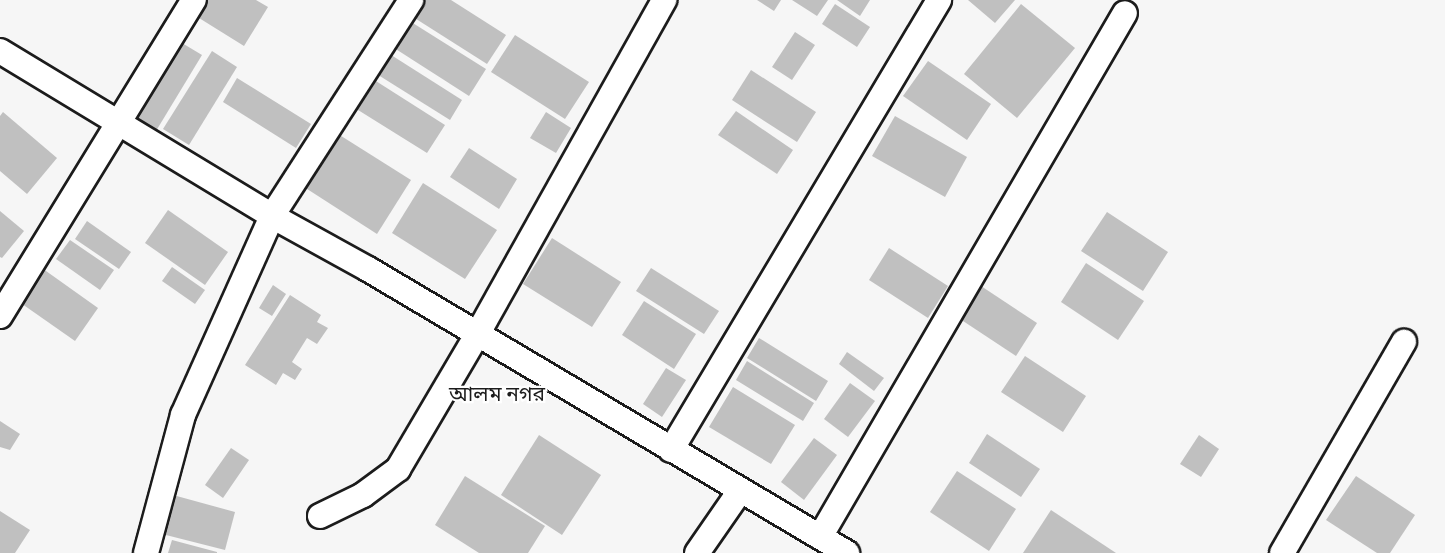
<!DOCTYPE html>
<meta charset="utf-8">
<style>
body{margin:0}
#map{position:relative;width:1445px;height:553px;overflow:hidden;background:#f6f6f6;font-family:"Patrick Hand","Noto Sans Bengali",sans-serif}
div>[style]{position:absolute}
.building>*{inset:0;background:#c0c0c0}
.roads{filter:drop-shadow(2px 0 #1c1c1c) drop-shadow(-2px 0 #1c1c1c) drop-shadow(0 2px #1c1c1c) drop-shadow(0 -2px #1c1c1c)}
.minor>*{height:24px;margin:-12px;padding:0 12px;transform-origin:12px;border-radius:12px;background:#fff}
span{translate:-50% -50%;white-space:nowrap;text-align:center;line-height:1.15;-webkit-text-stroke:4.5px #fff;paint-order:stroke}
.quarter-label{font-size:21px;color:#1c1c1c}
</style>
<div id="map">
<div class="building">
<i style="clip-path:polygon(199px 0,256px 0,268px 7px,244px 46px,191px 13px)"></i>
<i style="clip-path:polygon(424px 0,451px 0,506px 35px,487px 64px,413px 17px)"></i>
<i style="clip-path:polygon(757px 0,781px 0,774px 11px)"></i>
<i style="clip-path:polygon(792px 0,828px 0,817px 16px)"></i>
<i style="clip-path:polygon(837px 0,870px 0,860px 16px)"></i>
<i style="clip-path:polygon(968px 0,1015px 0,995px 23px)"></i>
<i style="clip-path:polygon(835px 4px,870px 27px,857px 47px,822px 24px)"></i>
<i style="clip-path:polygon(1021px 4px,1075px 48px,1017px 118px,964px 74px)"></i>
<i style="clip-path:polygon(408px 20px,486px 69px,469px 96px,391px 46px)"></i>
<i style="clip-path:polygon(795px 32px,815px 45px,792px 80px,772px 67px)"></i>
<i style="clip-path:polygon(515px 35px,589px 82px,565px 119px,491px 72px)"></i>
<i style="clip-path:polygon(182px 43px,202px 55px,156px 131px,136px 120px)"></i>
<i style="clip-path:polygon(212px 51px,237px 67px,189px 145px,163px 129px)"></i>
<i style="clip-path:polygon(388px 53px,462px 100px,450px 120px,375px 73px)"></i>
<i style="clip-path:polygon(928px 61px,991px 104px,967px 140px,903px 96px)"></i>
<i style="clip-path:polygon(751px 70px,816px 112px,797px 142px,732px 100px)"></i>
<i style="clip-path:polygon(368px 76px,445px 125px,427px 153px,350px 105px)"></i>
<i style="clip-path:polygon(237px 78px,311px 124px,296px 148px,223px 102px)"></i>
<i style="clip-path:polygon(736px 111px,793px 150px,777px 174px,718px 135px)"></i>
<i style="clip-path:polygon(3px 112px,57px 158px,27px 194px,0 171px,0 116px)"></i>
<i style="clip-path:polygon(546px 112px,571px 128px,556px 153px,530px 138px)"></i>
<i style="clip-path:polygon(895px 116px,967px 157px,945px 197px,872px 156px)"></i>
<i style="clip-path:polygon(338px 134px,411px 180px,377px 234px,304px 187px)"></i>
<i style="clip-path:polygon(469px 148px,517px 179px,499px 209px,450px 177px)"></i>
<i style="clip-path:polygon(423px 183px,497px 230px,465px 279px,392px 233px)"></i>
<i style="clip-path:polygon(168px 210px,228px 252px,205px 285px,145px 243px)"></i>
<i style="clip-path:polygon(0 211px,24px 231px,2px 258px,0 257px)"></i>
<i style="clip-path:polygon(1107px 212px,1168px 252px,1143px 291px,1081px 251px)"></i>
<i style="clip-path:polygon(87px 221px,131px 252px,119px 269px,75px 239px)"></i>
<i style="clip-path:polygon(552px 238px,621px 282px,592px 327px,523px 284px)"></i>
<i style="clip-path:polygon(70px 240px,114px 270px,100px 290px,56px 259px)"></i>
<i style="clip-path:polygon(889px 248px,948px 286px,928px 318px,869px 280px)"></i>
<i style="clip-path:polygon(1086px 263px,1144px 301px,1118px 340px,1061px 302px)"></i>
<i style="clip-path:polygon(39px 266px,98px 308px,75px 341px,15px 299px)"></i>
<i style="clip-path:polygon(172px 267px,205px 290px,195px 304px,162px 281px)"></i>
<i style="clip-path:polygon(651px 268px,719px 311px,704px 334px,636px 291px)"></i>
<i style="clip-path:polygon(273px 285px,286px 294px,272px 316px,259px 308px)"></i>
<i style="clip-path:polygon(981px 286px,1037px 323px,1016px 356px,960px 319px)"></i>
<i style="clip-path:polygon(290px 295px,321px 315px,317px 322px,328px 328px,317px 344px,307px 338px,292px 362px,302px 369px,295px 380px,283px 373px,276px 385px,245px 365px)"></i>
<i style="clip-path:polygon(644px 301px,696px 334px,674px 369px,622px 335px)"></i>
<i style="clip-path:polygon(759px 338px,828px 381px,816px 401px,747px 358px)"></i>
<i style="clip-path:polygon(847px 352px,884px 378px,874px 391px,839px 364px)"></i>
<i style="clip-path:polygon(1025px 356px,1086px 396px,1063px 432px,1001px 392px)"></i>
<i style="clip-path:polygon(747px 361px,814px 403px,803px 421px,736px 380px)"></i>
<i style="clip-path:polygon(666px 368px,686px 380px,662px 417px,643px 404px)"></i>
<i style="clip-path:polygon(850px 383px,875px 401px,848px 437px,824px 419px)"></i>
<i style="clip-path:polygon(733px 387px,795px 425px,771px 464px,709px 427px)"></i>
<i style="clip-path:polygon(0 421px,20px 434px,10px 450px,0 447px)"></i>
<i style="clip-path:polygon(987px 434px,1040px 469px,1021px 497px,969px 463px)"></i>
<i style="clip-path:polygon(539px 435px,601px 475px,562px 535px,501px 495px)"></i>
<i style="clip-path:polygon(1199px 435px,1219px 449px,1201px 477px,1180px 464px)"></i>
<i style="clip-path:polygon(814px 438px,837px 455px,804px 500px,781px 482px)"></i>
<i style="clip-path:polygon(231px 448px,249px 460px,223px 498px,205px 485px)"></i>
<i style="clip-path:polygon(957px 471px,1016px 509px,989px 551px,930px 512px)"></i>
<i style="clip-path:polygon(465px 476px,545px 526px,528px 553px,479px 553px,435px 525px)"></i>
<i style="clip-path:polygon(1356px 476px,1415px 515px,1390px 553px,1377px 553px,1326px 520px)"></i>
<i style="clip-path:polygon(173px 495px,235px 512px,225px 550px,162px 534px)"></i>
<i style="clip-path:polygon(1051px 510px,1116px 553px,1023px 553px)"></i>
<i style="clip-path:polygon(0 511px,30px 530px,15px 553px,0 553px)"></i>
<i style="clip-path:polygon(172px 540px,217px 552px,217px 553px,168px 553px)"></i>
</div>
<div class="roads">
<div class="minor">
<i style="left:0;top:51px;width:318px;rotate:31.2deg"></i>
<i style="left:272px;top:216px;width:110px;rotate:28.9deg"></i>
<i style="left:368px;top:269px;width:557px;rotate:30.66deg"></i>
<i style="left:0;top:316px;width:371px;rotate:-58.5deg"></i>
<i style="left:671px;top:450px;width:524px;rotate:-59.22deg"></i>
<i style="left:320px;top:516px;width:48px;rotate:-26deg"></i>
<i style="left:363px;top:495px;width:44px;rotate:-36.6deg"></i>
<i style="left:398px;top:469px;width:156px;rotate:-59.5deg"></i>
<i style="left:477px;top:335px;width:384px;rotate:-60.8deg"></i>
<i style="left:820px;top:537px;width:606px;rotate:-59.8deg"></i>
<i style="left:146px;top:553px;width:143px;rotate:-75deg"></i>
<i style="left:183px;top:415px;width:218px;rotate:-65.9deg"></i>
<i style="left:272px;top:216px;width:257px;rotate:-57.2deg"></i>
<i style="left:697px;top:553px;width:75px;rotate:-55.3deg"></i>
<i style="left:1282px;top:553px;width:244px;rotate:-60deg"></i>
</div>
</div>
<div class="quarter-label">
<span style="left:497px;top:394px">আলম নগর</span>
</div>
</div>
